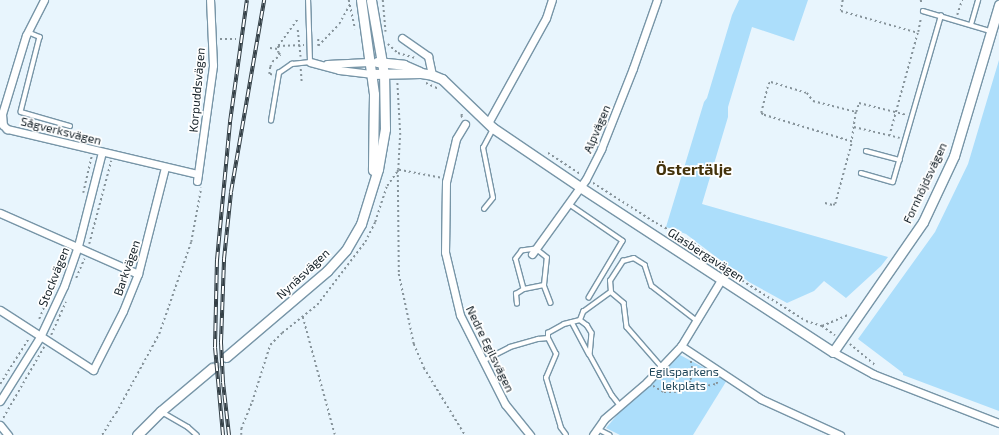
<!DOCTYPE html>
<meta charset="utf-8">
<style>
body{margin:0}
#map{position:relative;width:999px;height:435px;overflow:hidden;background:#e8f5fd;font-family:"Exo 2",sans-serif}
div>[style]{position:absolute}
.green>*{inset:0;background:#acdefb}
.secondary-tunnel>*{height:9px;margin-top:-4.5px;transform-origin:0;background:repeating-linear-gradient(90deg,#bdcad2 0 9px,transparent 0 13.5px)}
.path>*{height:1.5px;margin-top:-0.75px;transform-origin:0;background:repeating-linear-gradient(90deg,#86939a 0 2px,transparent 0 5px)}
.roads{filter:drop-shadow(1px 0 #7795a7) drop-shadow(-1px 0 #7795a7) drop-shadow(0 1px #7795a7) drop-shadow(0 -1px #7795a7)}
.lane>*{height:3.5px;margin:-1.75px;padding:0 1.75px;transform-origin:1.75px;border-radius:1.75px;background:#fff}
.street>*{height:7px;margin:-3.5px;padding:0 3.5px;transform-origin:3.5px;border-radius:3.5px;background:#fff}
.secondary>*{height:9px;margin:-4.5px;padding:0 4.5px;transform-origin:4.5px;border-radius:4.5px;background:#fff}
.rail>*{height:4px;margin-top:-2px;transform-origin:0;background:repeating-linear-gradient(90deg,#fff 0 8px,#333f46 0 16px);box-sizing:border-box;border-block:1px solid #333f46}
span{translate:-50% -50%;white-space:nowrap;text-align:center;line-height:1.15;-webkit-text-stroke:3.5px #fff;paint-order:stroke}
.street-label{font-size:12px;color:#131f26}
.park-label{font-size:12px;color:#20475b}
.district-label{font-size:16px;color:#44330b;font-weight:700}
</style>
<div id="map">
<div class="green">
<i style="clip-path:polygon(739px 0,808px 0,794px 41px,752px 27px,728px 107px,728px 117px,702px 204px,888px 257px,881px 266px,846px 298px,824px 281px,814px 291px,787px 303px,749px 282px,686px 234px,666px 227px,704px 102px,707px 98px,732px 15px)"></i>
<i style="clip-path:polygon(999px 60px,999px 411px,903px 375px,903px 373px,858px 339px,935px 232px,968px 164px)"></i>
<i style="clip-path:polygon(680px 355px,727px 380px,693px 435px,620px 435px,606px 428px,618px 414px)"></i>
</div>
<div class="secondary-tunnel">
<i style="left:212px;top:368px;width:18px;rotate:-38deg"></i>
</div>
<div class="path">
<i style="left:349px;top:0;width:30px;rotate:78deg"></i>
<i style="left:383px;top:0;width:32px;rotate:85deg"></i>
<i style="left:843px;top:0;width:11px;rotate:100deg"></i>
<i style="left:841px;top:11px;width:80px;rotate:15.9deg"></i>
<i style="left:918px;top:33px;width:106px;rotate:105.4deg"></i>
<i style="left:921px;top:0;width:5px;rotate:79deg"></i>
<i style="left:957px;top:15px;width:16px;rotate:-72deg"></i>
<i style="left:298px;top:30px;width:27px;rotate:84deg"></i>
<i style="left:918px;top:32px;width:15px;rotate:-79deg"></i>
<i style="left:220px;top:39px;width:16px"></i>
<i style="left:388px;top:44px;width:13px;rotate:42deg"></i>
<i style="left:398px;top:53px;width:19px;rotate:16deg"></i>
<i style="left:278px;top:46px;width:26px;rotate:-2deg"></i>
<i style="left:318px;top:46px;width:30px;rotate:-46deg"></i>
<i style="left:339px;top:24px;width:23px;rotate:-61deg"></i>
<i style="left:318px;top:46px;width:8px;rotate:-90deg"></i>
<i style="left:270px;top:48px;width:8px;rotate:7deg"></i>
<i style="left:301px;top:69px;width:14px;rotate:86deg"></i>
<i style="left:272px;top:75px;width:3px;rotate:-162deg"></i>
<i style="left:269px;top:74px;width:7px;rotate:-82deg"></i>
<i style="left:270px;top:67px;width:5px;rotate:-68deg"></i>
<i style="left:272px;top:62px;width:11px;rotate:-41deg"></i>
<i style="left:280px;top:55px;width:3px;rotate:-135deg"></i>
<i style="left:278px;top:53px;width:7px;rotate:-90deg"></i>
<i style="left:278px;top:46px;width:34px;rotate:-54deg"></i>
<i style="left:771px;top:82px;width:38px;rotate:17deg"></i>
<i style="left:807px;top:93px;width:10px;rotate:53deg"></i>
<i style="left:813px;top:101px;width:44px;rotate:14.3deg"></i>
<i style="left:856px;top:112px;width:30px;rotate:98deg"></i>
<i style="left:852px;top:142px;width:93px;rotate:-163.1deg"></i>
<i style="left:763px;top:115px;width:3px;rotate:-135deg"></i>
<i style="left:761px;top:113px;width:30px;rotate:-76deg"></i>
<i style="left:768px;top:84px;width:4px;rotate:-34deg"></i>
<i style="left:426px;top:83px;width:14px;rotate:25deg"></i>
<i style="left:856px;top:112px;width:9px;rotate:-72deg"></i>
<i style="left:859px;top:103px;width:49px;rotate:14deg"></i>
<i style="left:462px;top:118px;width:2px;rotate:-117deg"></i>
<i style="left:461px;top:116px;width:5px;rotate:-68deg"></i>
<i style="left:854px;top:127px;width:47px;rotate:13.4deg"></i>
<i style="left:548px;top:153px;width:38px;rotate:33deg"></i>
<i style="left:440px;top:178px;width:43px;rotate:-169.2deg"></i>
<i style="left:398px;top:170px;width:104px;rotate:89.4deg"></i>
<i style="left:399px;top:274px;width:72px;rotate:77.9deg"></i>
<i style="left:414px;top:344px;width:26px;rotate:67deg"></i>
<i style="left:424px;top:368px;width:79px;rotate:58.5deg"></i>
<i style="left:593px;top:183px;width:75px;rotate:32.4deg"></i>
<i style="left:656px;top:223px;width:43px;rotate:27.8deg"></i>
<i style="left:694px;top:243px;width:56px;rotate:38.5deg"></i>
<i style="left:738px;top:278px;width:80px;rotate:32.3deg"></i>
<i style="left:806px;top:321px;width:17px;rotate:17deg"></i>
<i style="left:822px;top:326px;width:16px;rotate:35deg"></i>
<i style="left:83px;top:193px;width:37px;rotate:-77deg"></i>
<i style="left:825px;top:203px;width:8px;rotate:14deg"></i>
<i style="left:833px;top:205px;width:2px;rotate:-27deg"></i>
<i style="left:835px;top:204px;width:65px;rotate:-74.9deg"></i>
<i style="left:89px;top:244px;width:86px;rotate:-75.2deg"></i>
<i style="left:76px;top:278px;width:21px;rotate:-67deg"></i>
<i style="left:303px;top:317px;width:122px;rotate:74.8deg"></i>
<i style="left:39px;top:319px;width:62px;rotate:-67.2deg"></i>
<i style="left:822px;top:326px;width:28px;rotate:-23deg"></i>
<i style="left:51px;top:335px;width:36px;rotate:-66deg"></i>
<i style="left:850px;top:344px;width:34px;rotate:40deg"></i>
<i style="left:691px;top:361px;width:13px;rotate:77deg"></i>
<i style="left:694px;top:374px;width:8px;rotate:120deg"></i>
<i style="left:690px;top:381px;width:7px;rotate:74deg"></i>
<i style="left:0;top:384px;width:54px;rotate:-57.8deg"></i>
<i style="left:653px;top:386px;width:13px;rotate:29deg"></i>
<i style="left:664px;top:392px;width:10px"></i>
<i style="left:674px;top:392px;width:43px;rotate:-10.8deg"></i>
<i style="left:716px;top:384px;width:5px;rotate:-53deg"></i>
<i style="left:3px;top:418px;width:82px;rotate:-60deg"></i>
<i style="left:102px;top:435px;width:26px;rotate:-58deg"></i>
<i style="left:116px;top:413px;width:90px;rotate:-61.4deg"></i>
<i style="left:159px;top:334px;width:97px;rotate:-70.8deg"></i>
<i style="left:191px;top:242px;width:55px;rotate:-79.5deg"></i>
<i style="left:241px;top:435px;width:6px;rotate:-90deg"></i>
<i style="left:241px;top:429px;width:29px;rotate:-68deg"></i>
<i style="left:252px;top:402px;width:60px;rotate:-72.5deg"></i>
<i style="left:270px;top:345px;width:17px;rotate:-45deg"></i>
<i style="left:282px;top:333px;width:45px;rotate:-38.7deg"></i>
<i style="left:317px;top:305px;width:79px;rotate:-52.7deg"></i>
<i style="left:365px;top:242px;width:22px;rotate:-63deg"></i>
<i style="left:375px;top:222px;width:38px;rotate:-72deg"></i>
<i style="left:387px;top:186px;width:19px;rotate:-55deg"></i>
<i style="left:398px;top:170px;width:35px;rotate:-87deg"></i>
<i style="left:400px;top:135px;width:53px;rotate:-93.2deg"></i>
</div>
<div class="roads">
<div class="lane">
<i style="left:923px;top:11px;width:70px;rotate:16.6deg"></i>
<i style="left:971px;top:25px;width:26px;rotate:-74deg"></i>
<i style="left:28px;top:32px;width:13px;rotate:23deg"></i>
<i style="left:40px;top:37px;width:77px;rotate:104.2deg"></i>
<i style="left:21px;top:112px;width:51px;rotate:15.9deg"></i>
<i style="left:271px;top:121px;width:49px;rotate:-80.5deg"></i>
<i style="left:279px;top:73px;width:16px;rotate:-35deg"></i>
<i style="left:292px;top:64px;width:18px;rotate:-6deg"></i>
<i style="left:310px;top:62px;width:62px;rotate:-91.8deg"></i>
<i style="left:866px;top:151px;width:35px;rotate:15deg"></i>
<i style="left:861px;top:173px;width:33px;rotate:16deg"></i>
<i style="left:893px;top:182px;width:173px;rotate:-73.9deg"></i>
<i style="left:569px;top:204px;width:65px;rotate:34.4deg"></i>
<i style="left:623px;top:241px;width:66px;rotate:120.8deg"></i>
<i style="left:484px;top:209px;width:14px;rotate:-51deg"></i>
<i style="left:493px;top:198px;width:51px;rotate:-101.3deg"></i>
<i style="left:483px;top:148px;width:21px;rotate:-62deg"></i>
<i style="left:544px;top:285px;width:19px;rotate:69deg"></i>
<i style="left:611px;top:292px;width:17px;rotate:40deg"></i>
<i style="left:624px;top:303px;width:24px;rotate:83deg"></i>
<i style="left:627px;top:327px;width:52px;rotate:48.9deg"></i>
<i style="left:517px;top:304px;width:10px;rotate:-96deg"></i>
<i style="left:516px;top:294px;width:9px;rotate:-32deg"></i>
<i style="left:524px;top:289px;width:20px;rotate:-11deg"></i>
<i style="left:544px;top:285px;width:27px;rotate:-84deg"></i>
<i style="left:547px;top:258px;width:14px;rotate:-141deg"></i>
<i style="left:536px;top:249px;width:14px;rotate:172deg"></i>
<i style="left:522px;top:251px;width:10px;rotate:127deg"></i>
<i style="left:516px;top:259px;width:31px;rotate:75deg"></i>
<i style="left:580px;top:320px;width:9px;rotate:36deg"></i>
<i style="left:587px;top:325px;width:9px;rotate:58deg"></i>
<i style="left:592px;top:333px;width:22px;rotate:95deg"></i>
<i style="left:590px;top:355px;width:46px;rotate:61.2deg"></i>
<i style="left:612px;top:395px;width:11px;rotate:52deg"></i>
<i style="left:572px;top:322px;width:36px;rotate:62deg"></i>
<i style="left:483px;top:361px;width:30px;rotate:-27deg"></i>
<i style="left:510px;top:347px;width:29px;rotate:-16deg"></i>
<i style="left:538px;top:339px;width:10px;rotate:-6deg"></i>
<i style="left:162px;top:412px;width:30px;rotate:30deg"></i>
<i style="left:188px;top:427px;width:12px;rotate:42deg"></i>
<i style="left:598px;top:429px;width:13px;rotate:27deg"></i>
<i style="left:566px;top:435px;width:9px;rotate:-126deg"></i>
<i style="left:561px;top:428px;width:52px;rotate:-106.7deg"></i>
<i style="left:546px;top:378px;width:26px;rotate:-67deg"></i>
<i style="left:556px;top:354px;width:18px;rotate:-117deg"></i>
<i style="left:548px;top:338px;width:5px;rotate:-90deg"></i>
<i style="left:548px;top:333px;width:18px;rotate:-29deg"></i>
<i style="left:564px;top:324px;width:16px;rotate:-14deg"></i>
<i style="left:580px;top:320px;width:9px;rotate:-69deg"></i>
<i style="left:583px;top:312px;width:34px;rotate:-36deg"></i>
<i style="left:611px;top:292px;width:11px;rotate:-95deg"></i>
<i style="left:610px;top:281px;width:24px;rotate:-57deg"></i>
<i style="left:623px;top:261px;width:11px;rotate:-15deg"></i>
<i style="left:634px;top:258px;width:13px;rotate:32deg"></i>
<i style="left:645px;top:265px;width:22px;rotate:72deg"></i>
<i style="left:652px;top:286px;width:56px;rotate:37.7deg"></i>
</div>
<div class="street">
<i style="left:44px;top:0;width:39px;rotate:117deg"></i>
<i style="left:26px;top:35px;width:83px;rotate:106.9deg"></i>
<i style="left:2px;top:114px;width:11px;rotate:85deg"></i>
<i style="left:3px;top:125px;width:6px;rotate:45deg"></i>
<i style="left:7px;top:129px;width:196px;rotate:13.3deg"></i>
<i style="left:402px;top:38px;width:32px;rotate:35deg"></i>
<i style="left:428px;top:56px;width:19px;rotate:78deg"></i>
<i style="left:310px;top:62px;width:30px;rotate:15deg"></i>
<i style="left:339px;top:70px;width:32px;rotate:7deg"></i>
<i style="left:327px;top:64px;width:42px;rotate:-2.7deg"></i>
<i style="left:488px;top:123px;width:120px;rotate:-61.1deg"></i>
<i style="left:546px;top:18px;width:19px;rotate:-72deg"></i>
<i style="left:465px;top:124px;width:17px;rotate:121deg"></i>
<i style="left:456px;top:139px;width:44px;rotate:103.1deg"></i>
<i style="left:446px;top:182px;width:70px;rotate:90.8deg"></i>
<i style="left:445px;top:252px;width:65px;rotate:76.6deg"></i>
<i style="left:460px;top:315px;width:100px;rotate:63.2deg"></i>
<i style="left:505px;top:404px;width:40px;rotate:51deg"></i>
<i style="left:197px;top:181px;width:117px;rotate:-82.1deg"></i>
<i style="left:213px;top:65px;width:65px;rotate:-92.6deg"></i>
<i style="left:0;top:213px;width:151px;rotate:23.8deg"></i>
<i style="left:532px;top:254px;width:92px;rotate:-54.2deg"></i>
<i style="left:586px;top:179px;width:34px;rotate:-63deg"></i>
<i style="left:601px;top:149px;width:87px;rotate:-68.4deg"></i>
<i style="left:633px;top:68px;width:72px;rotate:-70.6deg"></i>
<i style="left:0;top:310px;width:111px;rotate:32.8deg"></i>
<i style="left:93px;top:370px;width:66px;rotate:-63deg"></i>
<i style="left:123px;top:311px;width:40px;rotate:-68deg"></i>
<i style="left:138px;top:274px;width:110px;rotate:-75.8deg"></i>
<i style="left:681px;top:346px;width:96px;rotate:33.5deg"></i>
<i style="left:761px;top:399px;width:87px;rotate:24.5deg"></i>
<i style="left:833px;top:352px;width:46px;rotate:28.8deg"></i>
<i style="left:873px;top:374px;width:135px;rotate:21.3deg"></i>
<i style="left:0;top:401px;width:75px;rotate:-58deg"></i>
<i style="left:40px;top:337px;width:56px;rotate:-64.8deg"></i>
<i style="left:64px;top:286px;width:42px;rotate:-70.7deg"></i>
<i style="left:78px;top:246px;width:97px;rotate:-75.7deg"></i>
<i style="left:0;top:425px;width:13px;rotate:51deg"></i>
<i style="left:593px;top:435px;width:19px;rotate:-55deg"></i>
<i style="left:604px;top:419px;width:57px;rotate:-40.7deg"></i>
<i style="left:647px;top:382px;width:50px;rotate:-46.6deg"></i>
<i style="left:681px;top:346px;width:77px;rotate:-58.8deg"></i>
</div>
<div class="secondary">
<i style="left:361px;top:0;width:95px;rotate:82.1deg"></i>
<i style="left:374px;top:94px;width:76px;rotate:90.8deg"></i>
<i style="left:377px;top:62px;width:27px;rotate:6deg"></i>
<i style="left:404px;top:65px;width:17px;rotate:24deg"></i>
<i style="left:371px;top:74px;width:50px;rotate:-1.1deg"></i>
<i style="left:421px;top:73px;width:11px;rotate:10deg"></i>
<i style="left:432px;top:75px;width:11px;rotate:22deg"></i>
<i style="left:442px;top:79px;width:71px;rotate:43.9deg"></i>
<i style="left:493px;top:128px;width:105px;rotate:34.1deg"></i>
<i style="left:580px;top:187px;width:302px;rotate:33.1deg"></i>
<i style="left:833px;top:352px;width:158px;rotate:-55.3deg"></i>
<i style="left:923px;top:222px;width:73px;rotate:-64.8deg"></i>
<i style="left:954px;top:156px;width:158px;rotate:-73.4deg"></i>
<i style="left:226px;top:357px;width:133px;rotate:-40.4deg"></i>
<i style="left:327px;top:271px;width:28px;rotate:-48deg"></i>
<i style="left:346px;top:250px;width:30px;rotate:-60deg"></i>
<i style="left:361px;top:224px;width:58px;rotate:-72.8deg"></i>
<i style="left:378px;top:169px;width:41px;rotate:-80.1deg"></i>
<i style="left:385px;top:129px;width:55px;rotate:-91deg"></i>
<i style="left:384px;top:74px;width:75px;rotate:-100deg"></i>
<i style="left:137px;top:435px;width:34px;rotate:-45deg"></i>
<i style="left:161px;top:411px;width:67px;rotate:-40.1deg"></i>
</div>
</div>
<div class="rail">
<i style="left:223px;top:435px;width:88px;rotate:-95.2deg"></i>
<i style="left:215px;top:347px;width:87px;rotate:-88.7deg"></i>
<i style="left:217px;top:260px;width:139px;rotate:-84.6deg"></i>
<i style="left:230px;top:122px;width:123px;rotate:-82.1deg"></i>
<i style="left:229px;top:435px;width:53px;rotate:-96.5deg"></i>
<i style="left:223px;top:382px;width:40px;rotate:-92.9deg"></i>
<i style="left:221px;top:342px;width:83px;rotate:-87.9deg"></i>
<i style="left:224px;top:259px;width:67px;rotate:-84deg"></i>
<i style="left:231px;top:192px;width:195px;rotate:-80.2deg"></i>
</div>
<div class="street-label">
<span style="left:197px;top:90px;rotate:-85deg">Korpuddsvägen</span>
<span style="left:597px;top:129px;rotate:-67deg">Alpvägen</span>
<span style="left:61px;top:131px;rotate:14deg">Sågverksvägen</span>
<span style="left:925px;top:183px;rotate:-65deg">Fornhöjdsvägen</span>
<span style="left:706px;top:255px;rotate:33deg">Glasbergavägen</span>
<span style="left:127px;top:268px;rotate:-71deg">Barkvägen</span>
<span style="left:303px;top:274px;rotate:-43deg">Nynäsvägen</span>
<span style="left:54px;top:277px;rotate:-68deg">Stockvägen</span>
<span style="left:490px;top:349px;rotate:64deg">Nedre Egilsvägen</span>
</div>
<div class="park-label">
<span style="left:684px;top:379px">Egilsparkens<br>lekplats</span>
</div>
<div class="district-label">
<span style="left:694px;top:169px">Östertälje</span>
</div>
</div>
